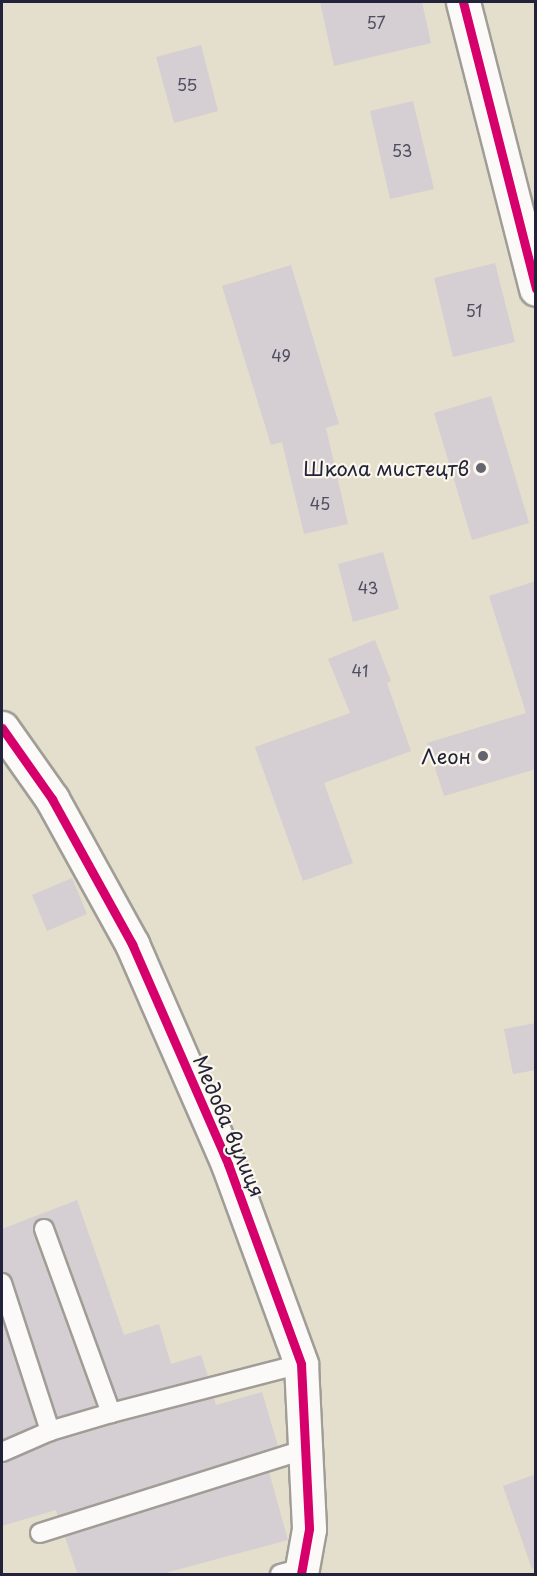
<!DOCTYPE html>
<meta charset="utf-8">
<style>
body{margin:0}
#map{position:relative;width:537px;height:1576px;overflow:hidden;background:#e4decd;font-family:"Playpen Sans",sans-serif}
div>[style]{position:absolute}
.building>*{inset:0;background:#d5ced2}
.roads{filter:drop-shadow(2px 0 #a09d96) drop-shadow(-2px 0 #a09d96) drop-shadow(0 2px #a09d96) drop-shadow(0 -2px #a09d96)}
.service>*{height:18px;margin:-9px;padding:0 9px;transform-origin:9px;border-radius:9px;background:#fbfaf8}
.minor>*{height:33px;margin:-16.5px;padding:0 16.5px;transform-origin:16.5px;border-radius:16.5px;background:#fbfaf8}
.tertiary>*{height:33px;margin:-16.5px;padding:0 16.5px;transform-origin:16.5px;border-radius:16.5px;background:#fbfaf8}
.cycleway>*{height:9px;margin:-4.5px;padding:0 4.5px;transform-origin:4.5px;border-radius:4.5px;background:#d6006c}
.dots>*{width:16px;height:16px;translate:-50% -50%;box-sizing:border-box;border:3px solid #fbf7ec;border-radius:50%}
span{translate:-50% -50%;white-space:nowrap;text-align:center;line-height:1.15;-webkit-text-stroke:4.5px #fbf7ec;paint-order:stroke}
.number-label{font-size:16px;color:#4f4d61}
.number-label span{-webkit-text-stroke-width:0}
.poi-label{font-size:20px;color:#22223b}
.right{translate:-100% -50%;text-align:right}
.street-label{font-size:20px;color:#22223b}
.frame{position:absolute;inset:0;border:3px solid #22223b;pointer-events:none}
</style>
<div id="map">
<div class="building">
<i style="clip-path:polygon(320px 2px,422px 2px,431px 43px,334px 66px)"></i>
<i style="clip-path:polygon(201px 45px,218px 111px,174px 123px,156px 57px)"></i>
<i style="clip-path:polygon(413px 101px,434px 189px,390px 199px,370px 111px)"></i>
<i style="clip-path:polygon(495px 263px,515px 342px,453px 357px,434px 278px)"></i>
<i style="clip-path:polygon(291px 265px,339px 424px,326px 428px,348px 524px,304px 534px,282px 442px,271px 445px,222px 286px)"></i>
<i style="clip-path:polygon(491px 396px,529px 523px,472px 540px,434px 413px)"></i>
<i style="clip-path:polygon(383px 552px,399px 609px,353px 622px,338px 564px)"></i>
<i style="clip-path:polygon(536px 581px,536px 769px,444px 796px,427px 743px,526px 713px,489px 596px)"></i>
<i style="clip-path:polygon(375px 640px,391px 681px,387px 683px,411px 751px,324px 783px,353px 863px,303px 881px,255px 747px,350px 713px,328px 659px)"></i>
<i style="clip-path:polygon(72px 878px,87px 914px,47px 931px,32px 895px)"></i>
<i style="clip-path:polygon(536px 1023px,536px 1070px,513px 1074px,504px 1029px)"></i>
<i style="clip-path:polygon(77px 1200px,124px 1335px,159px 1324px,171px 1364px,201px 1355px,208px 1376px,118px 1400px,55px 1225px,51px 1220px,41px 1218px,35px 1222px,33px 1233px,96px 1406px,57px 1417px,13px 1280px,9px 1274px,2px 1272px,2px 1229px)"></i>
<i style="clip-path:polygon(2px 1318px,36px 1425px,2px 1440px)"></i>
<i style="clip-path:polygon(262px 1392px,278px 1446px,58px 1516px,56px 1510px,2px 1526px,2px 1463px,54px 1442px,114px 1424px,214px 1398px,216px 1405px)"></i>
<i style="clip-path:polygon(269px 1472px,288px 1540px,158px 1575px,78px 1575px,65px 1537px)"></i>
<i style="clip-path:polygon(536px 1474px,536px 1568px,532px 1569px,503px 1486px)"></i>
</div>
<div class="roads">
<div class="service">
<i style="left:44px;top:1229px;width:196px;rotate:70deg"></i>
<i style="left:2px;top:1283px;width:156px;rotate:72deg"></i>
<i style="left:2px;top:1452px;width:52px;rotate:-23.6deg"></i>
<i style="left:50px;top:1431px;width:64px;rotate:-16.4deg"></i>
<i style="left:111px;top:1413px;width:196px;rotate:-14.5deg"></i>
<i style="left:40px;top:1533px;width:279px;rotate:-17.5deg"></i>
<i style="left:280px;top:1574px;width:23px;rotate:-15deg"></i>
</div>
<div class="minor">
<i style="left:2px;top:728px;width:87px;rotate:54.8deg"></i>
<i style="left:52px;top:799px;width:166px;rotate:61.1deg"></i>
<i style="left:132px;top:944px;width:240px;rotate:66.4deg"></i>
<i style="left:228px;top:1164px;width:213px;rotate:69.9deg"></i>
<i style="left:301px;top:1364px;width:165px;rotate:87.2deg"></i>
<i style="left:309px;top:1529px;width:46px;rotate:100.1deg"></i>
</div>
<div class="tertiary">
<i style="left:463px;top:2px;width:296px;rotate:75.7deg"></i>
</div>
</div>
<div class="cycleway">
<i style="left:463px;top:2px;width:296px;rotate:75.7deg"></i>
<i style="left:2px;top:728px;width:87px;rotate:54.8deg"></i>
<i style="left:52px;top:799px;width:166px;rotate:61.1deg"></i>
<i style="left:132px;top:944px;width:240px;rotate:66.4deg"></i>
<i style="left:228px;top:1164px;width:213px;rotate:69.9deg"></i>
<i style="left:301px;top:1364px;width:165px;rotate:87.2deg"></i>
<i style="left:309px;top:1529px;width:46px;rotate:100.1deg"></i>
</div>
<div class="dots">
<i style="left:481px;top:468px;background:#66646e"></i>
<i style="left:483px;top:756px;background:#66646e"></i>
</div>
<div class="number-label">
<span style="left:376px;top:22px">57</span>
<span style="left:187px;top:84px">55</span>
<span style="left:402px;top:150px">53</span>
<span style="left:474px;top:310px">51</span>
<span style="left:281px;top:355px">49</span>
<span style="left:320px;top:503px">45</span>
<span style="left:368px;top:587px">43</span>
<span style="left:360px;top:670px">41</span>
</div>
<div class="poi-label">
<span class="right" style="left:469px;top:468px">Школа мистецтв</span>
<span class="right" style="left:471px;top:756px">Леон</span>
</div>
<div class="street-label">
<span style="left:229px;top:1126px;rotate:67deg">Медова вулиця</span>
</div>
<div class="frame"></div>
</div>
